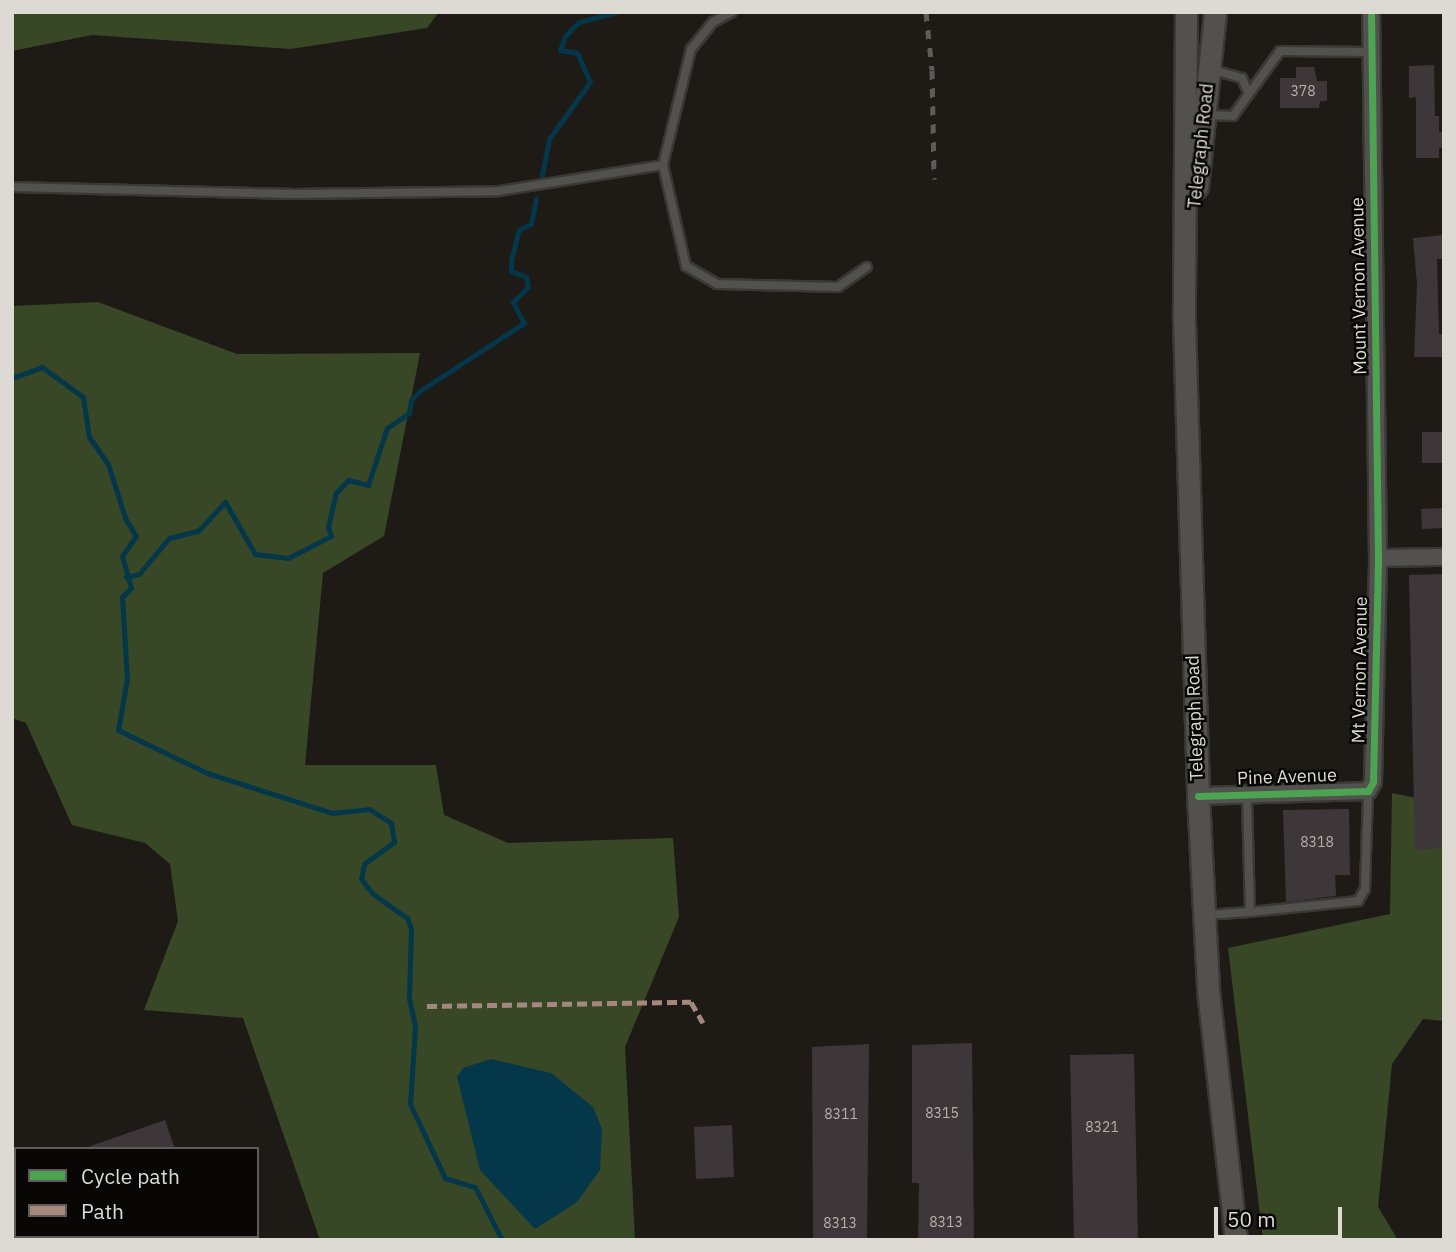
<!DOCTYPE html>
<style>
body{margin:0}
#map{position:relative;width:1456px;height:1252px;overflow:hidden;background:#1e1b17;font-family:"IBM Plex Sans",sans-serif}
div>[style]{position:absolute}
.forest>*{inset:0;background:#384826}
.water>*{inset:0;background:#033749}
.stream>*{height:5px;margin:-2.5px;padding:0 2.5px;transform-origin:2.5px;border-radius:2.5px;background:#033749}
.building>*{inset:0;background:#3d373a}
.roads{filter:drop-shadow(2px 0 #3a3835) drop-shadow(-2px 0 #3a3835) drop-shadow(0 2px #3a3835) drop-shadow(0 -2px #3a3835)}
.service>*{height:8px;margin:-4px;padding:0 4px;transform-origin:4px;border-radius:4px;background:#53514d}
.minor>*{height:16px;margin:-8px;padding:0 8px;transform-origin:8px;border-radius:8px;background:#53514d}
.secondary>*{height:21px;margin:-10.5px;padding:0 10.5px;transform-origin:10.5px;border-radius:10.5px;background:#53514d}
.rail>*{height:5px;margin-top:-2.5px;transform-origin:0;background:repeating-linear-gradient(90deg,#5e5b58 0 9px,transparent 0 18px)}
.quiet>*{height:5px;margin-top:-2.5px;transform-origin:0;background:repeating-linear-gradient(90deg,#a5887d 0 10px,transparent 0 15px)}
.cycleway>*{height:7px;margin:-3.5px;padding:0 3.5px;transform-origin:3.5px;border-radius:3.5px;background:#4ca352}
span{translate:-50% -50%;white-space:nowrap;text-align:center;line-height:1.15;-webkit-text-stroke:5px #090705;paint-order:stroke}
.number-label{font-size:14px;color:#b5b1ae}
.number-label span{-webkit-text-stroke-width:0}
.street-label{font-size:18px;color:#dddad4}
.frame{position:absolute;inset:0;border:14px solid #dddad4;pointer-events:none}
.legend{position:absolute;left:14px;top:1147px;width:245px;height:91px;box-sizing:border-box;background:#090705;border:2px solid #5e5b58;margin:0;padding:9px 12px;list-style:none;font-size:21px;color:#dddad4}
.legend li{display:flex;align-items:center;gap:14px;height:35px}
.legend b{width:35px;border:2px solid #5e5b58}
.scale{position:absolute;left:1214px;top:1207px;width:128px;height:32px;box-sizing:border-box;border:4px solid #dddad4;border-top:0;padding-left:9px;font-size:21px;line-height:24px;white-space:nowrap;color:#dddad4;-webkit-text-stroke:5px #090705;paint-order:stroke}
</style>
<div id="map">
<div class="forest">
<i style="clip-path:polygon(12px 12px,439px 12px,427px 28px,291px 49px,92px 35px,12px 51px)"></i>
<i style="clip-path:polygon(98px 302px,237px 354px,420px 353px,384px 536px,323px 573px,305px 765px,436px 765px,444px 815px,508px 843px,673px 838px,679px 917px,625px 1047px,635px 1240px,320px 1240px,243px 1018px,144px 1010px,178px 921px,170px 864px,145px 843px,72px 825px,26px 723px,12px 718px,12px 306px)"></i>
<i style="clip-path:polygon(1392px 793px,1444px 804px,1444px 1021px,1423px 1019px,1392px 1064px,1378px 1207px,1398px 1240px,1263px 1240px,1228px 948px,1390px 914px)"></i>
</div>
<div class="water">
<i style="clip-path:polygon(491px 1059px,551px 1073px,593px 1107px,602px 1129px,600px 1170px,577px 1202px,535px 1229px,480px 1170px,457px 1077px,463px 1068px)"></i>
</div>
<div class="stream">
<i style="left:542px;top:175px;width:37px;rotate:-79deg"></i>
<i style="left:549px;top:139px;width:70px;rotate:-54.3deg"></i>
<i style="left:590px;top:82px;width:32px;rotate:-114deg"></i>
<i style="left:577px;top:53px;width:17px;rotate:-170deg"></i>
<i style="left:560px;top:50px;width:15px;rotate:-70deg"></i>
<i style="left:565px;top:36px;width:20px;rotate:-45deg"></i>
<i style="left:579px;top:22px;width:39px;rotate:-15deg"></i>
<i style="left:12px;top:378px;width:32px;rotate:-20deg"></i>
<i style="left:42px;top:367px;width:51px;rotate:36.2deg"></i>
<i style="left:83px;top:397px;width:40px;rotate:81.5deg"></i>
<i style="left:89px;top:437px;width:33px;rotate:55deg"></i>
<i style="left:108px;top:464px;width:57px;rotate:72.5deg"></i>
<i style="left:125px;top:518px;width:21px;rotate:59deg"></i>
<i style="left:136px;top:536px;width:24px;rotate:125deg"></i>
<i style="left:122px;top:556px;width:33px;rotate:74deg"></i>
<i style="left:131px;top:588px;width:13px;rotate:135deg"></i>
<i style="left:122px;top:597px;width:82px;rotate:86.5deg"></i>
<i style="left:127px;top:679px;width:52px;rotate:100deg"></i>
<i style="left:118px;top:730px;width:99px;rotate:25.8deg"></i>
<i style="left:207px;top:773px;width:131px;rotate:17.7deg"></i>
<i style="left:332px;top:813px;width:37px;rotate:-6deg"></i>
<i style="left:369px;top:809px;width:26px;rotate:32deg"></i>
<i style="left:391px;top:823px;width:19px;rotate:81deg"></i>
<i style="left:394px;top:842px;width:37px;rotate:144deg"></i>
<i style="left:364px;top:864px;width:15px;rotate:101deg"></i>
<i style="left:361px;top:879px;width:19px;rotate:51deg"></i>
<i style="left:373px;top:894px;width:42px;rotate:35.2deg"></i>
<i style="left:407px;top:918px;width:12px;rotate:70deg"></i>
<i style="left:411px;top:929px;width:69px;rotate:91.7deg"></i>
<i style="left:409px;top:998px;width:30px;rotate:78deg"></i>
<i style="left:415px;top:1027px;width:77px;rotate:93.7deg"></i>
<i style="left:410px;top:1104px;width:82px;rotate:64.7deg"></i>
<i style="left:445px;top:1178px;width:31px;rotate:17deg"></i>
<i style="left:475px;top:1187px;width:59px;rotate:63deg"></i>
<i style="left:126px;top:577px;width:13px;rotate:-13deg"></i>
<i style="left:139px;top:574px;width:47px;rotate:-50.2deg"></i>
<i style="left:169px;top:538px;width:30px;rotate:-14deg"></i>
<i style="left:198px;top:531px;width:40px;rotate:-47deg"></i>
<i style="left:225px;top:502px;width:60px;rotate:60deg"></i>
<i style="left:255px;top:554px;width:33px;rotate:7deg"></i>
<i style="left:288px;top:558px;width:48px;rotate:-27.1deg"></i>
<i style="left:331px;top:536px;width:9px;rotate:-108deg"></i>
<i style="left:328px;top:527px;width:35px;rotate:-77deg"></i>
<i style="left:336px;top:493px;width:18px;rotate:-47deg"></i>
<i style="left:348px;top:480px;width:21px;rotate:14deg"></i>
<i style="left:368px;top:485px;width:60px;rotate:-71.6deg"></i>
<i style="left:387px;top:428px;width:27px;rotate:-34deg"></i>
<i style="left:409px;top:413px;width:13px;rotate:-81deg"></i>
<i style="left:411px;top:400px;width:14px;rotate:-45deg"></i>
<i style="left:421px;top:390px;width:123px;rotate:-33deg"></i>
<i style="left:524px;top:323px;width:24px;rotate:-118deg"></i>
<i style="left:513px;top:302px;width:21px;rotate:-45deg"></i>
<i style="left:528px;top:287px;width:10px;rotate:-101deg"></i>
<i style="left:526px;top:277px;width:16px;rotate:-158deg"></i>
<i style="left:511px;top:271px;width:10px;rotate:-90deg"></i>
<i style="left:511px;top:261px;width:32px;rotate:-76deg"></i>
<i style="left:519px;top:230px;width:13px;rotate:-27deg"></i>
<i style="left:531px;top:224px;width:26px;rotate:-79deg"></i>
</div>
<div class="building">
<i style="clip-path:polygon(1434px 65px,1435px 116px,1439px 116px,1439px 132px,1444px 132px,1444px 147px,1439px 148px,1439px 158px,1416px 158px,1416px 97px,1409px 98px,1409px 66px)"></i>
<i style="clip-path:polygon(1296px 67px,1314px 67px,1317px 81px,1327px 81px,1327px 101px,1320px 101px,1319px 108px,1280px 108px,1280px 78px,1296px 78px)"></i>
<i style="clip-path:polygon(1444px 235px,1444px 259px,1437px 259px,1439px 334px,1444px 334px,1444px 357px,1414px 357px,1417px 284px,1413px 238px)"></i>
<i style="clip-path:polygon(1422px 432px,1444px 432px,1444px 463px,1422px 463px)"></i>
<i style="clip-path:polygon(1444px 508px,1444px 528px,1422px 529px,1421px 509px)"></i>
<i style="clip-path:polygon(1443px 574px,1444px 848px,1415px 850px,1409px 575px)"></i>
<i style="clip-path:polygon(1349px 809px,1350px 875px,1335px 875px,1336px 896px,1286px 902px,1283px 810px)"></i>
<i style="clip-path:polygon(972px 1043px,974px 1240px,918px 1240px,919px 1183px,912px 1183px,912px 1045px)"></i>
<i style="clip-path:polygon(869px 1044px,867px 1240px,813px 1240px,812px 1047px)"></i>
<i style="clip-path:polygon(1134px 1054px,1138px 1240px,1074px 1240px,1070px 1055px)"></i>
<i style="clip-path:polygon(165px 1120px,175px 1149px,88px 1149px,88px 1147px)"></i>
<i style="clip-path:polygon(732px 1125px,734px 1177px,696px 1179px,694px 1127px)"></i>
</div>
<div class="roads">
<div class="service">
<i style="left:732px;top:12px;width:21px;rotate:152deg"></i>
<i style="left:713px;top:22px;width:35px;rotate:129deg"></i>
<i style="left:691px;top:49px;width:119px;rotate:103.6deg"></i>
<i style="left:663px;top:165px;width:104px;rotate:77.2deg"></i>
<i style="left:686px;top:266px;width:36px;rotate:30deg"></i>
<i style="left:717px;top:284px;width:121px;rotate:1.4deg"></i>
<i style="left:838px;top:287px;width:35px;rotate:-35deg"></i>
<i style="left:1210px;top:69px;width:33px;rotate:16deg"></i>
<i style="left:1242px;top:78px;width:15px;rotate:67deg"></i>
<i style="left:1207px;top:115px;width:26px;rotate:2deg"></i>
<i style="left:1233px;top:116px;width:80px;rotate:-54.1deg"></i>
<i style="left:1280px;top:51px;width:91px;rotate:0.6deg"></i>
<i style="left:12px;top:187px;width:282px;rotate:1.4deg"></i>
<i style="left:294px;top:194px;width:205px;rotate:-0.8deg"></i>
<i style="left:499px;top:191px;width:166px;rotate:-9deg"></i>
<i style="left:1250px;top:912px;width:109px;rotate:-5.8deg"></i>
<i style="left:1358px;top:901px;width:14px;rotate:-60deg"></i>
<i style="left:1365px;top:889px;width:98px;rotate:-88.2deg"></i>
<i style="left:1206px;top:915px;width:44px;rotate:-3.9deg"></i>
<i style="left:1250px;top:912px;width:118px;rotate:-91.5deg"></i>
</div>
<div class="minor">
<i style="left:1378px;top:558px;width:66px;rotate:-0.9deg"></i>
<i style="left:1198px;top:796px;width:170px;rotate:-1.7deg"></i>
<i style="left:1368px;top:791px;width:10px;rotate:-61deg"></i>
<i style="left:1373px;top:782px;width:224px;rotate:-88.7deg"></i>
<i style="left:1378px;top:558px;width:546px;rotate:-90.73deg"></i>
</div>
<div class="secondary">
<i style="left:1186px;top:12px;width:309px;rotate:90.4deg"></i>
<i style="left:1184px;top:321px;width:475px;rotate:88.3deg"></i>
<i style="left:1198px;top:796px;width:194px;rotate:87deg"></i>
<i style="left:1208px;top:990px;width:252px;rotate:83.6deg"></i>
<i style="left:1197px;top:187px;width:176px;rotate:-84.1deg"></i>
</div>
</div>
<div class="rail">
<i style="left:926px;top:12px;width:58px;rotate:84.1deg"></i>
<i style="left:932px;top:70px;width:109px;rotate:88.9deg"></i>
</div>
<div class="quiet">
<i style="left:427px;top:1006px;width:264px;rotate:-0.9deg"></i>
<i style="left:691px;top:1002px;width:24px;rotate:60deg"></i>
</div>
<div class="cycleway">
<i style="left:1198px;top:796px;width:170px;rotate:-1.7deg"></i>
<i style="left:1368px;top:791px;width:10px;rotate:-61deg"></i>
<i style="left:1373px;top:782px;width:224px;rotate:-88.7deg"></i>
<i style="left:1378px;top:558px;width:546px;rotate:-90.73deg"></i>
</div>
<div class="number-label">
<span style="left:1303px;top:91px">378</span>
<span style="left:1317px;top:842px">8318</span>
<span style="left:942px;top:1113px">8315</span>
<span style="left:841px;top:1114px">8311</span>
<span style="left:1102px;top:1127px">8321</span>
<span style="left:946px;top:1222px">8313</span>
<span style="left:840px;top:1223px">8313</span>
</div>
<div class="street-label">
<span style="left:1201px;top:146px;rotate:-84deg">Telegraph Road</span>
<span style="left:1359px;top:286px;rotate:-91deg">Mount Vernon Avenue</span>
<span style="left:1360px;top:670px;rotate:-89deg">Mt Vernon Avenue</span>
<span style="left:1195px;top:718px;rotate:-92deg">Telegraph Road</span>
<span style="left:1287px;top:777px;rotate:-2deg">Pine Avenue</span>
</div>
<div class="frame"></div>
<ul class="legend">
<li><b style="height:9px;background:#4ca352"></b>Cycle path</li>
<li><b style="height:9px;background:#a5887d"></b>Path</li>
</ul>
<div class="scale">50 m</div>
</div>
